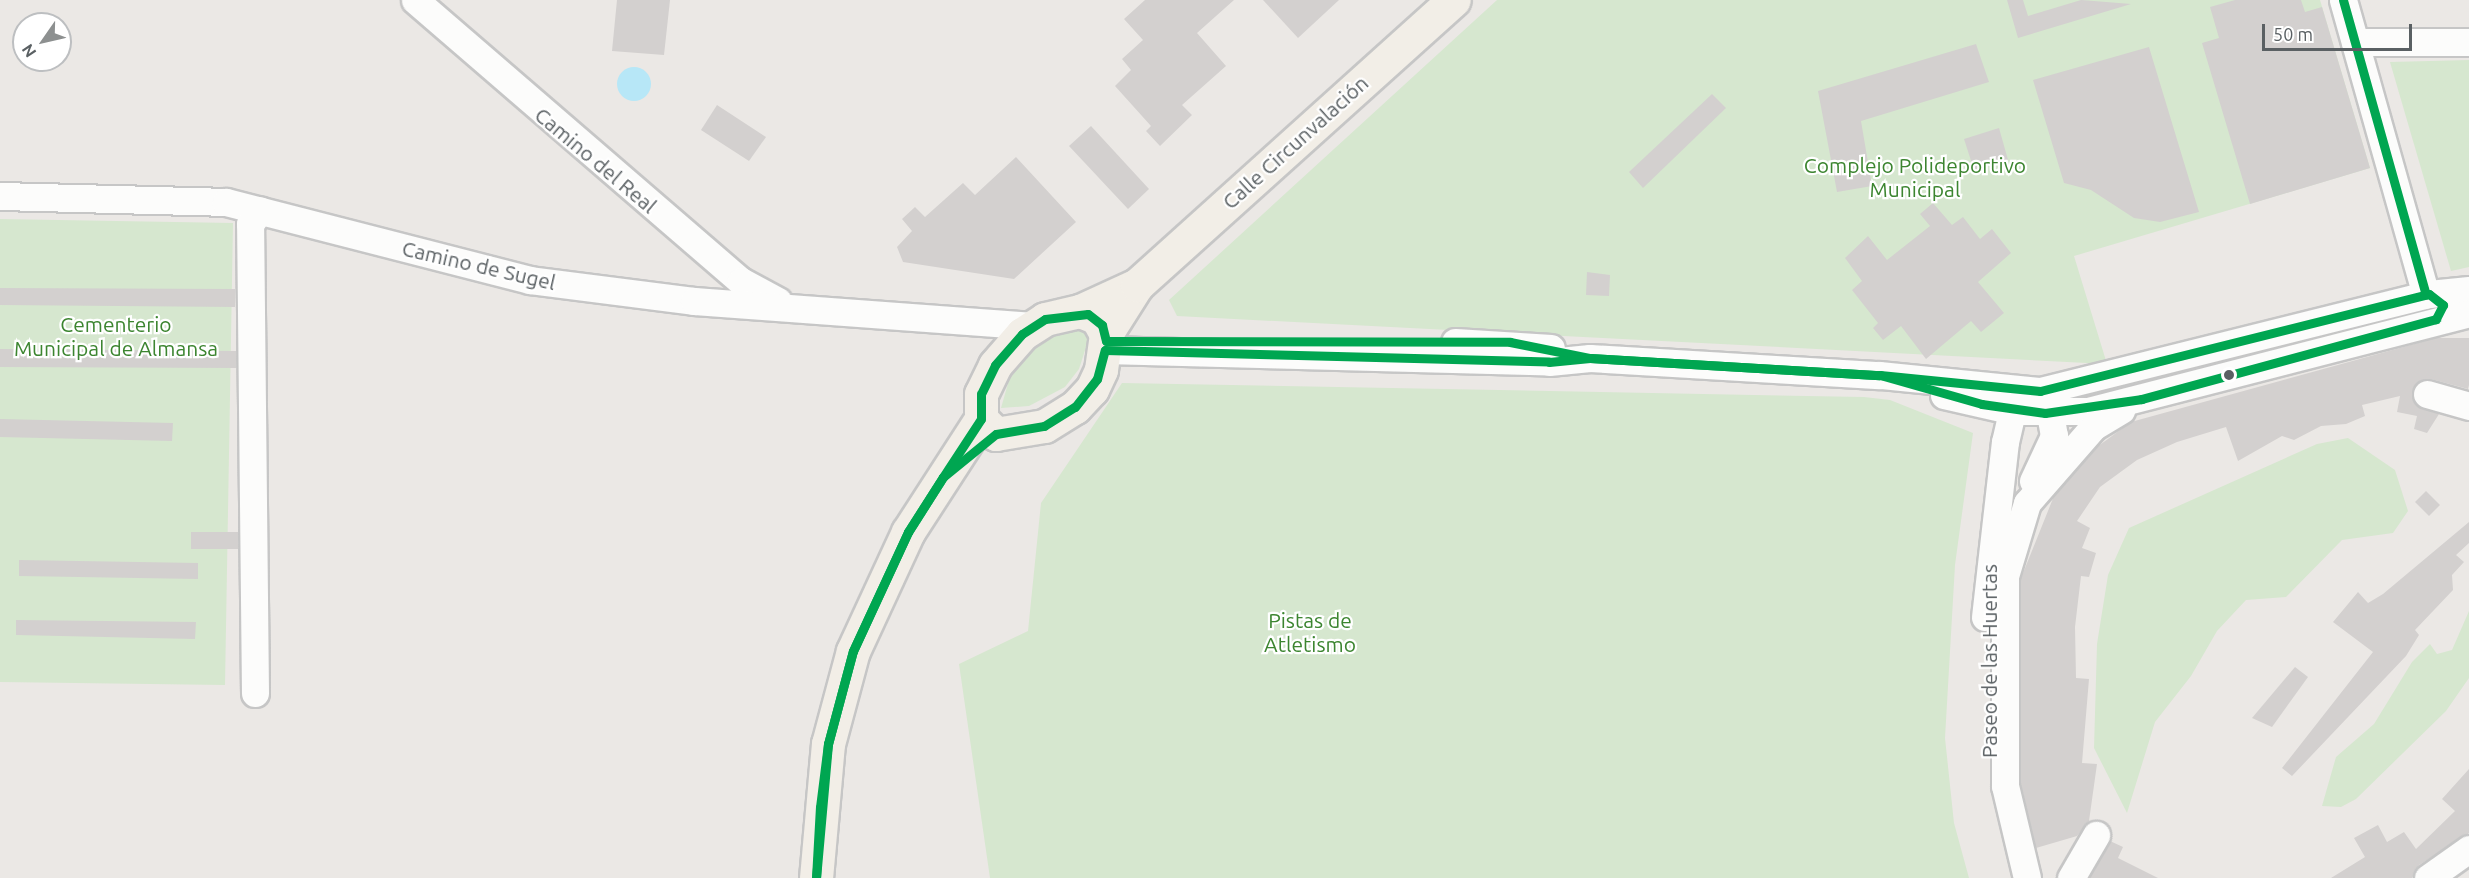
<!DOCTYPE html>
<meta charset="utf-8">
<style>
body{margin:0}
#map{position:relative;width:2469px;height:878px;overflow:hidden;background:#ebe8e5;font-family:Ubuntu,sans-serif}
div>[style]{position:absolute}
.green>*{inset:0;background:#d6e7cf}
.water>*{inset:0;background:#b7e7f7}
.round{border-radius:50%}
.building>*{inset:0;background:#d3d0cf}
.roads{filter:drop-shadow(2px 0 #c6c6c6) drop-shadow(-2px 0 #c6c6c6) drop-shadow(0 2px #c6c6c6) drop-shadow(0 -2px #c6c6c6)}
.minor>*{height:27px;margin:-13.5px;padding:0 13.5px;transform-origin:13.5px;border-radius:13.5px;background:#fcfcfb}
.major>*{height:33px;margin:-16.5px;padding:0 16.5px;transform-origin:16.5px;border-radius:16.5px;background:#f2eee7}
.bus-1>*{height:9px;margin:-4.5px;padding:0 4.5px;transform-origin:4.5px;border-radius:4.5px;background:#00a651}
.dots>*{width:16px;height:16px;translate:-50% -50%;box-sizing:border-box;border:3px solid #fff;border-radius:50%}
span{translate:-50% -50%;white-space:nowrap;text-align:center;line-height:1.15;-webkit-text-stroke:4.5px #fff;paint-order:stroke}
.street-label{font-size:21px;color:#5a6063}
.park-label{font-size:21px;color:#3c8530}
.north{position:absolute;left:12px;top:12px;width:60px;height:60px;box-sizing:border-box;background:#fff;border:2px solid #bdbfc1;border-radius:50%;rotate:236deg;font-size:16px;font-weight:700;line-height:24px;text-align:center;color:#5a6063}
.north::after{content:'';display:block;margin:auto;width:21px;height:27px;background:#8d9090;clip-path:polygon(50% 0,100% 100%,50% 72%,0 100%)}
.scale{position:absolute;left:2262px;top:24px;width:150px;height:27px;box-sizing:border-box;border:3px solid #5a6063;border-top:0;padding-left:8px;font-size:18px;line-height:21px;white-space:nowrap;color:#5a6063;-webkit-text-stroke:4px #fff;paint-order:stroke}
</style>
<div id="map">
<div class="green">
<i style="clip-path:polygon(1497px 0,2320px 0,2370px 168px,2074px 256px,2107px 364px,1177px 316px,1169px 300px)"></i>
<i style="clip-path:polygon(2469px 60px,2469px 267px,2451px 271px,2390px 62px)"></i>
<i style="clip-path:polygon(0 219px,233px 223px,225px 685px,0 682px)"></i>
<i style="clip-path:polygon(1086px 328px,1088px 341px,1079px 369px,1065px 387px,1029px 406px,1001px 408px,1011px 373px,1024px 354px,1040px 340px)"></i>
<i style="clip-path:polygon(1122px 383px,1864px 397px,1890px 400px,1973px 433px,1955px 565px,1945px 738px,1954px 823px,1969px 878px,990px 878px,959px 664px,1028px 631px,1041px 503px)"></i>
<i style="clip-path:polygon(2348px 438px,2395px 470px,2408px 511px,2393px 533px,2342px 540px,2286px 597px,2246px 600px,2217px 631px,2191px 676px,2155px 722px,2127px 813px,2094px 748px,2097px 644px,2108px 575px,2129px 528px,2317px 444px)"></i>
<i style="clip-path:polygon(2469px 611px,2469px 678px,2446px 711px,2356px 799px,2341px 807px,2322px 806px,2336px 757px,2374px 724px,2412px 662px,2430px 644px,2437px 654px,2452px 650px)"></i>
</div>
<div class="water">
<i class="round" style="left:617px;top:67px;width:34px;height:34px"></i>
</div>
<div class="building">
<i style="clip-path:polygon(617px 0,670px 0,664px 55px,612px 51px)"></i>
<i style="clip-path:polygon(1145px 0,1234px 0,1197px 33px,1226px 66px,1182px 105px,1192px 115px,1160px 146px,1146px 131px,1151px 126px,1115px 86px,1131px 70px,1122px 59px,1143px 40px,1124px 19px)"></i>
<i style="clip-path:polygon(1263px 0,1339px 0,1298px 38px)"></i>
<i style="clip-path:polygon(2007px 0,2023px 0,2028px 16px,2081px 0,2131px 4px,2018px 38px)"></i>
<i style="clip-path:polygon(2235px 0,2301px 0,2305px 12px,2322px 7px,2370px 168px,2250px 204px,2202px 43px,2219px 38px,2210px 7px)"></i>
<i style="clip-path:polygon(1976px 44px,1989px 82px,1861px 121px,1872px 186px,1837px 192px,1818px 91px)"></i>
<i style="clip-path:polygon(2149px 47px,2199px 212px,2160px 222px,2134px 218px,2091px 190px,2064px 183px,2033px 80px)"></i>
<i style="clip-path:polygon(1712px 94px,1726px 108px,1643px 188px,1629px 172px)"></i>
<i style="clip-path:polygon(717px 105px,766px 137px,749px 161px,701px 130px)"></i>
<i style="clip-path:polygon(1091px 126px,1149px 189px,1128px 209px,1069px 146px)"></i>
<i style="clip-path:polygon(1999px 128px,2008px 160px,1974px 170px,1964px 139px)"></i>
<i style="clip-path:polygon(1016px 157px,1076px 222px,1014px 279px,903px 262px,897px 247px,912px 231px,902px 219px,915px 207px,925px 217px,963px 183px,975px 195px)"></i>
<i style="clip-path:polygon(1933px 203px,1952px 225px,1963px 217px,1980px 239px,1992px 229px,2011px 253px,1978px 282px,2004px 313px,1981px 332px,1971px 321px,1926px 359px,1901px 326px,1883px 340px,1873px 328px,1878px 323px,1852px 290px,1862px 281px,1845px 258px,1868px 236px,1887px 260px,1930px 226px,1920px 214px)"></i>
<i style="clip-path:polygon(1587px 272px,1610px 275px,1609px 296px,1586px 295px)"></i>
<i style="clip-path:polygon(0 288px,235px 289px,235px 307px,0 305px)"></i>
<i style="clip-path:polygon(2436px 338px,2469px 338px,2469px 385px,2468px 389px,2431px 379px,2416px 383px,2415px 404px,2439px 414px,2427px 433px,2414px 429px,2417px 416px,2397px 412px,2400px 396px,2362px 405px,2365px 416px,2346px 424px,2321px 426px,2294px 440px,2282px 436px,2238px 461px,2226px 427px,2177px 442px,2137px 460px,2100px 487px,2077px 521px,2090px 528px,2082px 548px,2096px 553px,2089px 577px,2081px 576px,2075px 627px,2076px 678px,2089px 679px,2082px 763px,2097px 764px,2089px 821px,2077px 836px,2036px 848px,2021px 784px,2021px 578px,2054px 496px,2097px 447px,2131px 422px)"></i>
<i style="clip-path:polygon(0 349px,236px 351px,236px 368px,0 367px)"></i>
<i style="clip-path:polygon(0 419px,173px 423px,172px 441px,0 437px)"></i>
<i style="clip-path:polygon(2426px 491px,2440px 505px,2429px 516px,2415px 502px)"></i>
<i style="clip-path:polygon(2469px 522px,2469px 543px,2456px 555px,2464px 562px,2452px 575px,2453px 590px,2415px 630px,2419px 635px,2406px 656px,2292px 776px,2282px 768px,2373px 652px,2333px 622px,2358px 592px,2368px 603px,2383px 594px)"></i>
<i style="clip-path:polygon(191px 532px,238px 532px,238px 549px,191px 549px)"></i>
<i style="clip-path:polygon(19px 560px,198px 563px,198px 579px,19px 576px)"></i>
<i style="clip-path:polygon(16px 620px,196px 622px,195px 639px,16px 635px)"></i>
<i style="clip-path:polygon(2295px 667px,2308px 677px,2272px 727px,2252px 718px)"></i>
<i style="clip-path:polygon(2469px 769px,2469px 833px,2419px 865px,2412px 878px,2331px 878px,2365px 857px,2354px 838px,2378px 825px,2387px 842px,2404px 832px,2416px 849px,2455px 811px,2442px 799px)"></i>
<i style="clip-path:polygon(2110px 841px,2123px 847px,2118px 858px,2158px 878px,2089px 878px)"></i>
</div>
<div class="roads">
<div class="minor">
<i style="left:415px;top:0;width:430px;rotate:40.8deg"></i>
<i style="left:741px;top:281px;width:42px;rotate:28.4deg"></i>
<i style="left:2343px;top:0;width:306px;rotate:74.3deg"></i>
<i style="left:2355px;top:42px;width:114px"></i>
<i style="left:0;top:196px;width:226px;rotate:1.5deg"></i>
<i style="left:226px;top:202px;width:314px;rotate:14.4deg"></i>
<i style="left:530px;top:280px;width:165px;rotate:7.3deg"></i>
<i style="left:694px;top:301px;width:340px;rotate:4.2deg"></i>
<i style="left:1455px;top:342px;width:96px;rotate:3.6deg"></i>
<i style="left:1105px;top:350px;width:444px;rotate:1.5deg"></i>
<i style="left:1549px;top:362px;width:41px;rotate:-5.6deg"></i>
<i style="left:1590px;top:358px;width:290px;rotate:3.4deg"></i>
<i style="left:1880px;top:375px;width:161px;rotate:5.7deg"></i>
<i style="left:2040px;top:391px;width:401px;rotate:-14deg"></i>
<i style="left:2429px;top:294px;width:40px;rotate:-5.7deg"></i>
<i style="left:2427px;top:394px;width:44px;rotate:15.9deg"></i>
<i style="left:1944px;top:395px;width:72px;rotate:12.9deg"></i>
<i style="left:2014px;top:411px;width:74px"></i>
<i style="left:2088px;top:411px;width:393px;rotate:-14.4deg"></i>
<i style="left:2033px;top:481px;width:50px;rotate:-65deg"></i>
<i style="left:2054px;top:436px;width:39px;rotate:-100deg"></i>
<i style="left:1985px;top:617px;width:176px;rotate:-83.5deg"></i>
<i style="left:2005px;top:442px;width:27px;rotate:-77deg"></i>
<i style="left:2011px;top:416px;width:22px;rotate:-47deg"></i>
<i style="left:255px;top:693px;width:469px;rotate:-90.6deg"></i>
<i style="left:250px;top:224px;width:17px;rotate:-54deg"></i>
<i style="left:2027px;top:878px;width:95px;rotate:-103.4deg"></i>
<i style="left:2005px;top:786px;width:210px;rotate:-90deg"></i>
<i style="left:2005px;top:576px;width:76px;rotate:-73.2deg"></i>
<i style="left:2027px;top:503px;width:101px;rotate:-49deg"></i>
<i style="left:2093px;top:427px;width:33px;rotate:-31deg"></i>
<i style="left:2071px;top:878px;width:50px;rotate:-59.8deg"></i>
<i style="left:2428px;top:878px;width:50px;rotate:-35.3deg"></i>
</div>
<div class="major">
<i style="left:1080px;top:311px;width:18px;rotate:22deg"></i>
<i style="left:1097px;top:318px;width:18px;rotate:61deg"></i>
<i style="left:1106px;top:334px;width:36px;rotate:98deg"></i>
<i style="left:1101px;top:370px;width:21px;rotate:115deg"></i>
<i style="left:1092px;top:389px;width:25px;rotate:133deg"></i>
<i style="left:1075px;top:407px;width:36px;rotate:148deg"></i>
<i style="left:1044px;top:426px;width:49px;rotate:170.5deg"></i>
<i style="left:996px;top:434px;width:21px;rotate:-135deg"></i>
<i style="left:981px;top:419px;width:25px;rotate:-90deg"></i>
<i style="left:981px;top:394px;width:32px;rotate:-64deg"></i>
<i style="left:995px;top:365px;width:41px;rotate:-48.9deg"></i>
<i style="left:1022px;top:334px;width:27px;rotate:-33deg"></i>
<i style="left:1045px;top:319px;width:36px;rotate:-13deg"></i>
<i style="left:1080px;top:311px;width:63px;rotate:-24.5deg"></i>
<i style="left:1106px;top:334px;width:58px;rotate:-57.7deg"></i>
<i style="left:1137px;top:285px;width:426px;rotate:-42deg"></i>
<i style="left:816px;top:878px;width:135px;rotate:-84.9deg"></i>
<i style="left:828px;top:744px;width:96px;rotate:-75deg"></i>
<i style="left:853px;top:651px;width:131px;rotate:-65.2deg"></i>
<i style="left:908px;top:532px;width:135px;rotate:-57.1deg"></i>
</div>
</div>
<div class="bus-1">
<i style="left:2343px;top:0;width:306px;rotate:74.3deg"></i>
<i style="left:2429px;top:294px;width:18px;rotate:38deg"></i>
<i style="left:2443px;top:305px;width:16px;rotate:117deg"></i>
<i style="left:2436px;top:319px;width:305px;rotate:164.8deg"></i>
<i style="left:2142px;top:399px;width:98px;rotate:171.8deg"></i>
<i style="left:2045px;top:413px;width:64px;rotate:-171.9deg"></i>
<i style="left:1982px;top:404px;width:106px;rotate:-164.1deg"></i>
<i style="left:1880px;top:375px;width:161px;rotate:5.7deg"></i>
<i style="left:2040px;top:391px;width:401px;rotate:-14deg"></i>
<i style="left:1590px;top:358px;width:290px;rotate:3.4deg"></i>
<i style="left:1590px;top:358px;width:290px;rotate:3.4deg"></i>
<i style="left:943px;top:477px;width:69px;rotate:-56.8deg"></i>
<i style="left:981px;top:419px;width:25px;rotate:-90deg"></i>
<i style="left:981px;top:394px;width:32px;rotate:-64deg"></i>
<i style="left:995px;top:365px;width:41px;rotate:-48.9deg"></i>
<i style="left:1022px;top:334px;width:27px;rotate:-33deg"></i>
<i style="left:1045px;top:319px;width:43px;rotate:-6.6deg"></i>
<i style="left:1088px;top:314px;width:18px;rotate:38deg"></i>
<i style="left:1102px;top:325px;width:16px;rotate:76deg"></i>
<i style="left:1106px;top:341px;width:404px;rotate:0.1deg"></i>
<i style="left:1510px;top:342px;width:82px;rotate:11.3deg"></i>
<i style="left:943px;top:477px;width:68px;rotate:-39.1deg"></i>
<i style="left:996px;top:434px;width:49px;rotate:-9.5deg"></i>
<i style="left:1044px;top:426px;width:36px;rotate:-32deg"></i>
<i style="left:1075px;top:407px;width:36px;rotate:-52deg"></i>
<i style="left:1097px;top:379px;width:30px;rotate:-75deg"></i>
<i style="left:1105px;top:350px;width:444px;rotate:1.5deg"></i>
<i style="left:1549px;top:362px;width:41px;rotate:-5.6deg"></i>
<i style="left:908px;top:532px;width:65px;rotate:-57.5deg"></i>
<i style="left:908px;top:532px;width:65px;rotate:-57.5deg"></i>
<i style="left:853px;top:651px;width:131px;rotate:-65.2deg"></i>
<i style="left:853px;top:651px;width:131px;rotate:-65.2deg"></i>
<i style="left:828px;top:744px;width:135px;rotate:95.1deg"></i>
<i style="left:816px;top:878px;width:71px;rotate:-86.8deg"></i>
<i style="left:820px;top:807px;width:64px;rotate:-82.8deg"></i>
<i style="left:828px;top:744px;width:96px;rotate:-75deg"></i>
<i style="left:828px;top:744px;width:96px;rotate:-75deg"></i>
</div>
<div class="dots">
<i style="left:2229px;top:375px;background:#5a6063"></i>
</div>
<div class="street-label">
<span style="left:1295px;top:142px;rotate:-42deg">Calle Circunvalación</span>
<span style="left:596px;top:160px;rotate:40deg">Camino del Real</span>
<span style="left:479px;top:265px;rotate:13deg">Camino de Sugel</span>
<span style="left:1989px;top:661px;rotate:-90deg">Paseo de las Huertas</span>
</div>
<div class="park-label">
<span style="left:1915px;top:177px">Complejo Polideportivo<br>Municipal</span>
<span style="left:116px;top:336px">Cementerio<br>Municipal de Almansa</span>
<span style="left:1310px;top:632px">Pistas de<br>Atletismo</span>
</div>
<div class="north">N</div>
<div class="scale">50 m</div>
</div>
